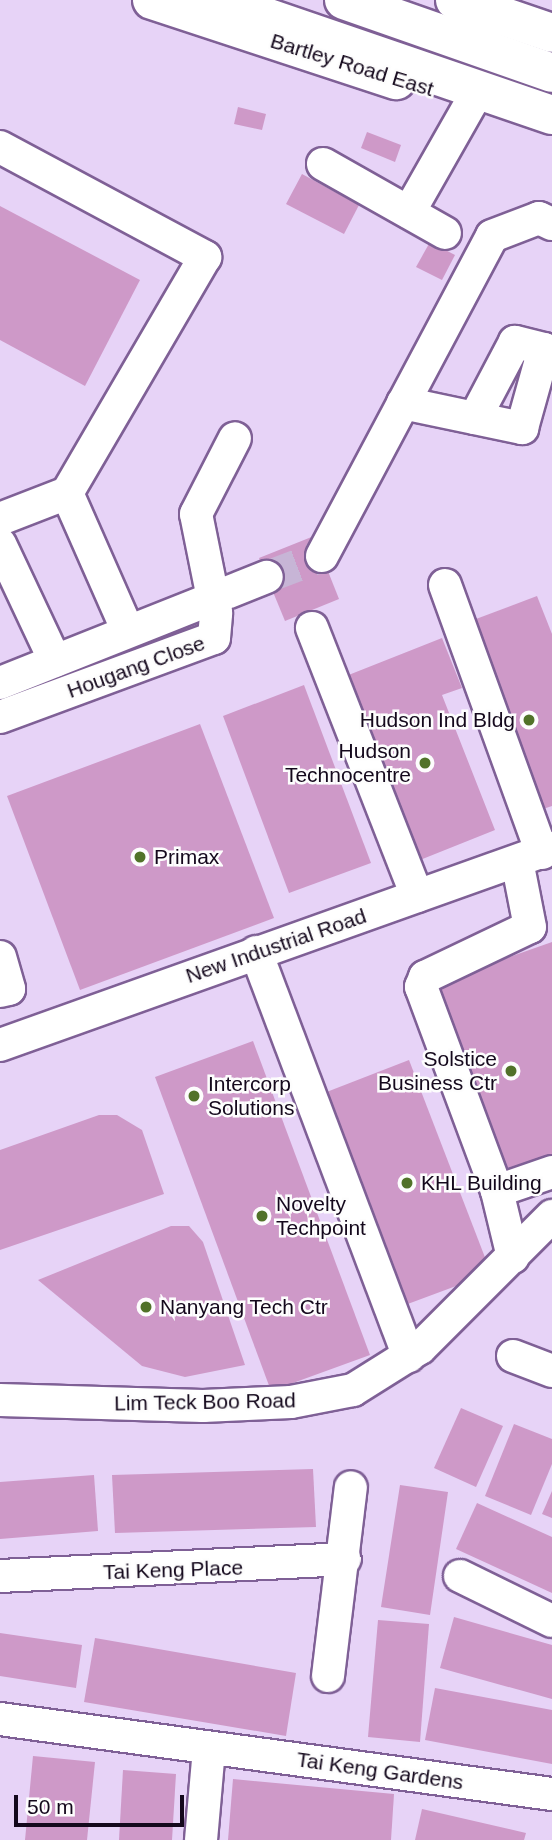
<!DOCTYPE html>
<style>
body{margin:0}
#map{position:relative;width:552px;height:1840px;overflow:hidden;background:#e7d3f7;font-family:Helvetica,sans-serif}
div>[style]{position:absolute}
.building>*{inset:0;background:#ce99c8}
.minor-tunnel>*{height:32px;margin-top:-16px;transform-origin:0;background:repeating-linear-gradient(90deg,#c7b5d6 0 32px,transparent 0 48px)}
.roads{filter:drop-shadow(2px 0 #7f6096) drop-shadow(-2px 0 #7f6096) drop-shadow(0 2px #7f6096) drop-shadow(0 -2px #7f6096)}
.minor>*{height:32px;margin:-16px;padding:0 16px;transform-origin:16px;border-radius:16px;background:#fff}
.major>*{height:38px;margin:-19px;padding:0 19px;transform-origin:19px;border-radius:19px;background:#fff}
.highway>*{height:38px;margin:-19px;padding:0 19px;transform-origin:19px;border-radius:19px;background:#fff}
.dots>*{width:19px;height:19px;translate:-50% -50%;box-sizing:border-box;border:4px solid #fdfdfd;border-radius:50%}
span{translate:-50% -50%;white-space:nowrap;text-align:center;line-height:1.15;-webkit-text-stroke:5px #fdfdfd;paint-order:stroke}
.street-label{font-size:21px;color:#14081c}
.poi-label{font-size:21px;color:#14081c}
.right{translate:-100% -50%;text-align:right}
.left{translate:0 -50%;text-align:left}
.scale{position:absolute;left:14px;top:1795px;width:170px;height:32px;box-sizing:border-box;border:4px solid #14081c;border-top:0;padding-left:9px;font-size:21px;line-height:24px;white-space:nowrap;color:#14081c;-webkit-text-stroke:5px #fdfdfd;paint-order:stroke}
</style>
<div id="map">
<div class="building">
<i style="clip-path:polygon(238px 107px,266px 114px,262px 130px,234px 124px)"></i>
<i style="clip-path:polygon(367px 132px,401px 145px,395px 162px,361px 148px)"></i>
<i style="clip-path:polygon(302px 174px,359px 205px,344px 234px,286px 204px)"></i>
<i style="clip-path:polygon(0 206px,140px 280px,85px 386px,0 340px)"></i>
<i style="clip-path:polygon(430px 242px,455px 255px,442px 280px,416px 267px)"></i>
<i style="clip-path:polygon(314px 536px,339px 599px,285px 621px,259px 558px)"></i>
<i style="clip-path:polygon(537px 596px,552px 634px,552px 806px,540px 810px,468px 622px)"></i>
<i style="clip-path:polygon(442px 638px,462px 688px,442px 695px,495px 830px,420px 860px,346px 676px)"></i>
<i style="clip-path:polygon(304px 685px,371px 863px,289px 893px,223px 716px)"></i>
<i style="clip-path:polygon(200px 724px,274px 918px,80px 990px,7px 796px)"></i>
<i style="clip-path:polygon(552px 942px,552px 1160px,507px 1176px,438px 982px)"></i>
<i style="clip-path:polygon(253px 1041px,370px 1355px,271px 1391px,155px 1077px)"></i>
<i style="clip-path:polygon(409px 1060px,491px 1273px,405px 1305px,324px 1093px)"></i>
<i style="clip-path:polygon(99px 1115px,117px 1115px,142px 1130px,164px 1194px,0 1250px,0 1150px)"></i>
<i style="clip-path:polygon(171px 1226px,189px 1226px,203px 1242px,245px 1365px,185px 1377px,142px 1366px,38px 1280px)"></i>
<i style="clip-path:polygon(461px 1408px,503px 1426px,476px 1487px,434px 1468px)"></i>
<i style="clip-path:polygon(514px 1424px,552px 1439px,552px 1464px,531px 1515px,485px 1496px)"></i>
<i style="clip-path:polygon(313px 1469px,316px 1527px,115px 1533px,112px 1475px)"></i>
<i style="clip-path:polygon(94px 1475px,98px 1531px,0 1539px,0 1482px)"></i>
<i style="clip-path:polygon(400px 1485px,448px 1492px,430px 1615px,381px 1607px)"></i>
<i style="clip-path:polygon(552px 1491px,552px 1518px,542px 1514px)"></i>
<i style="clip-path:polygon(477px 1503px,552px 1537px,552px 1593px,456px 1549px)"></i>
<i style="clip-path:polygon(454px 1617px,552px 1645px,552px 1699px,440px 1668px)"></i>
<i style="clip-path:polygon(378px 1620px,429px 1624px,420px 1742px,368px 1737px)"></i>
<i style="clip-path:polygon(0 1633px,82px 1645px,76px 1688px,0 1676px)"></i>
<i style="clip-path:polygon(95px 1638px,296px 1673px,286px 1736px,84px 1702px)"></i>
<i style="clip-path:polygon(435px 1688px,552px 1710px,552px 1764px,425px 1740px)"></i>
<i style="clip-path:polygon(33px 1756px,95px 1762px,87px 1840px,25px 1840px)"></i>
<i style="clip-path:polygon(123px 1770px,176px 1774px,172px 1840px,119px 1840px)"></i>
<i style="clip-path:polygon(233px 1779px,394px 1794px,391px 1840px,228px 1840px)"></i>
<i style="clip-path:polygon(422px 1809px,526px 1833px,524px 1840px,415px 1840px)"></i>
</div>
<div class="minor-tunnel">
<i style="left:267px;top:577px;width:59px;rotate:-20.9deg"></i>
</div>
<div class="roads">
<div class="minor">
<i style="left:0;top:147px;width:233px;rotate:28.2deg"></i>
<i style="left:205px;top:257px;width:273px;rotate:120.3deg"></i>
<i style="left:323px;top:164px;width:140px;rotate:29.5deg"></i>
<i style="left:409px;top:212px;width:125px;rotate:-60.4deg"></i>
<i style="left:403px;top:403px;width:122px;rotate:11.9deg"></i>
<i style="left:522px;top:428px;width:82px;rotate:-74.4deg"></i>
<i style="left:544px;top:349px;width:30px;rotate:-166deg"></i>
<i style="left:515px;top:342px;width:86px;rotate:117.8deg"></i>
<i style="left:0;top:519px;width:72px;rotate:-21.2deg"></i>
<i style="left:67px;top:493px;width:151px;rotate:66.2deg"></i>
<i style="left:0;top:544px;width:129px;rotate:64.8deg"></i>
<i style="left:322px;top:556px;width:362px;rotate:-62deg"></i>
<i style="left:492px;top:236px;width:50px;rotate:-21deg"></i>
<i style="left:539px;top:218px;width:14px;rotate:25deg"></i>
<i style="left:445px;top:585px;width:285px;rotate:70.1deg"></i>
<i style="left:312px;top:628px;width:288px;rotate:68.6deg"></i>
<i style="left:0;top:683px;width:287px;rotate:-21.7deg"></i>
<i style="left:0;top:717px;width:228px;rotate:-20.3deg"></i>
<i style="left:214px;top:638px;width:25px;rotate:-85deg"></i>
<i style="left:216px;top:613px;width:101px;rotate:-101.4deg"></i>
<i style="left:196px;top:514px;width:85px;rotate:-62.8deg"></i>
<i style="left:256px;top:952px;width:432px;rotate:69.3deg"></i>
<i style="left:0;top:957px;width:33px;rotate:74deg"></i>
<i style="left:9px;top:989px;width:9px;rotate:167deg"></i>
<i style="left:0;top:1045px;width:586px;rotate:-19.64deg"></i>
<i style="left:497px;top:1191px;width:58px;rotate:-19.1deg"></i>
<i style="left:513px;top:1257px;width:68px;rotate:-103.6deg"></i>
<i style="left:497px;top:1191px;width:218px;rotate:-110.4deg"></i>
<i style="left:421px;top:987px;width:11px;rotate:-68deg"></i>
<i style="left:425px;top:977px;width:116px;rotate:-25.5deg"></i>
<i style="left:530px;top:927px;width:67px;rotate:-101.1deg"></i>
<i style="left:513px;top:1356px;width:42px;rotate:21deg"></i>
<i style="left:0;top:1400px;width:203px;rotate:1.7deg"></i>
<i style="left:203px;top:1406px;width:88px;rotate:-2.6deg"></i>
<i style="left:291px;top:1402px;width:63px;rotate:-11deg"></i>
<i style="left:353px;top:1390px;width:79px;rotate:-32.1deg"></i>
<i style="left:420px;top:1348px;width:187px;rotate:-45deg"></i>
<i style="left:0;top:1576px;width:345px;rotate:-2.8deg"></i>
<i style="left:460px;top:1576px;width:102px;rotate:26.1deg"></i>
<i style="left:328px;top:1676px;width:190px;rotate:-83.1deg"></i>
<i style="left:0;top:1719px;width:557px;rotate:7.74deg"></i>
<i style="left:201px;top:1840px;width:92px;rotate:-85deg"></i>
</div>
<div class="major">
<i style="left:152px;top:0;width:257px;rotate:18.2deg"></i>
</div>
<div class="highway">
<i style="left:216px;top:0;width:355px;rotate:18.9deg"></i>
<i style="left:344px;top:0;width:220px;rotate:19.3deg"></i>
<i style="left:455px;top:0;width:102px;rotate:18.8deg"></i>
</div>
</div>
<div class="dots">
<i style="left:529px;top:720px;background:#517229"></i>
<i style="left:425px;top:763px;background:#517229"></i>
<i style="left:140px;top:857px;background:#517229"></i>
<i style="left:511px;top:1071px;background:#517229"></i>
<i style="left:194px;top:1096px;background:#517229"></i>
<i style="left:407px;top:1183px;background:#517229"></i>
<i style="left:262px;top:1216px;background:#517229"></i>
<i style="left:146px;top:1307px;background:#517229"></i>
</div>
<div class="street-label">
<span style="left:352px;top:65px;rotate:17deg">Bartley Road East</span>
<span style="left:136px;top:667px;rotate:-20deg">Hougang Close</span>
<span style="left:276px;top:946px;rotate:-19deg">New Industrial Road</span>
<span style="left:205px;top:1402px;rotate:-1deg">Lim Teck Boo Road</span>
<span style="left:173px;top:1570px;rotate:-2deg">Tai Keng Place</span>
<span style="left:380px;top:1771px;rotate:8deg">Tai Keng Gardens</span>
</div>
<div class="poi-label">
<span class="right" style="left:515px;top:720px">Hudson Ind Bldg</span>
<span class="right" style="left:411px;top:763px">Hudson<br>Technocentre</span>
<span class="left" style="left:154px;top:857px">Primax</span>
<span class="right" style="left:497px;top:1071px">Solstice<br>Business Ctr</span>
<span class="left" style="left:208px;top:1096px">Intercorp<br>Solutions</span>
<span class="left" style="left:421px;top:1183px">KHL Building</span>
<span class="left" style="left:276px;top:1216px">Novelty<br>Techpoint</span>
<span class="left" style="left:160px;top:1307px">Nanyang Tech Ctr</span>
</div>
<div class="scale">50 m</div>
</div>
